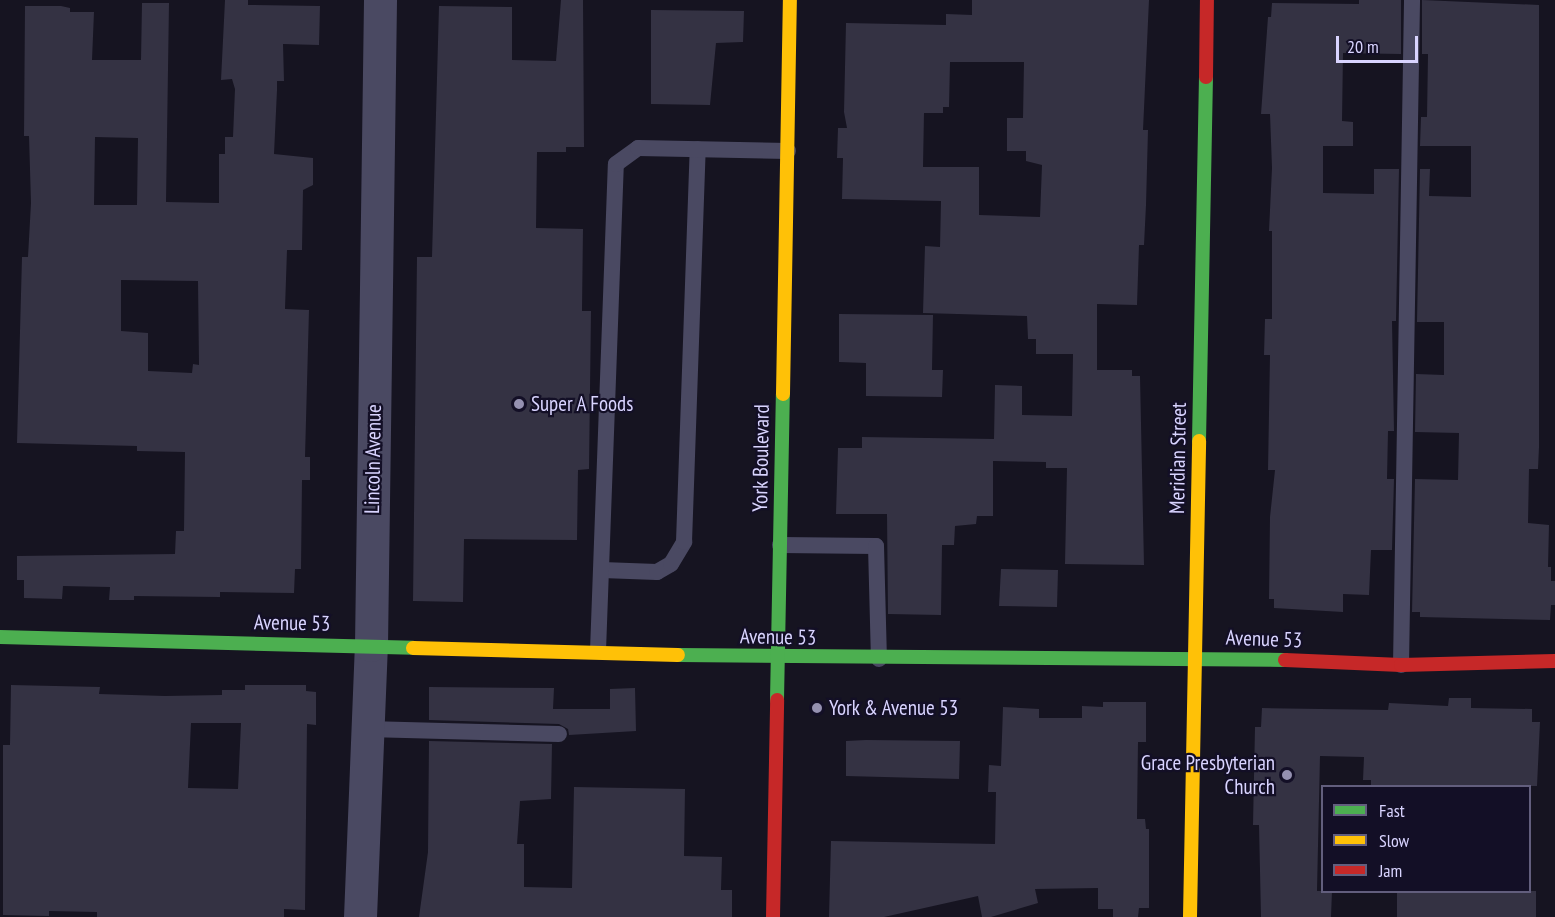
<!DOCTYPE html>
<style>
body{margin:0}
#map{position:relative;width:1555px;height:917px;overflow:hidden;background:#161421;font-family:"PT Sans Narrow",sans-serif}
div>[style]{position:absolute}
.building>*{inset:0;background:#343243}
.lane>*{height:16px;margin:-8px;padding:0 8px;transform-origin:8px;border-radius:8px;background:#4a4962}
.street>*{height:33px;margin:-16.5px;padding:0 16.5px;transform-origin:16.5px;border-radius:16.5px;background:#4a4962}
.fast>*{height:14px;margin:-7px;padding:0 7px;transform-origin:7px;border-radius:7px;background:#4caf50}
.slow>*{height:14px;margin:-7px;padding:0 7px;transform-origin:7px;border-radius:7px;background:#ffc107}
.jam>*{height:14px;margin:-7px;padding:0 7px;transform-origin:7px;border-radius:7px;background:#c62828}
.dots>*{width:16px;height:16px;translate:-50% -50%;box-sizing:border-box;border:3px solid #130f26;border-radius:50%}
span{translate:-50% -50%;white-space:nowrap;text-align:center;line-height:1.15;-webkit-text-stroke:4.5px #130f26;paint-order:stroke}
.poi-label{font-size:21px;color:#d9d4ff}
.left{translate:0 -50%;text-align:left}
.right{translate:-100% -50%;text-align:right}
.street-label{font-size:21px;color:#d9d4ff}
.legend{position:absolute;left:1321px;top:785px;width:210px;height:108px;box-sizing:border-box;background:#130f26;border:2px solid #625e7d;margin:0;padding:8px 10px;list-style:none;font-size:18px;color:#d9d4ff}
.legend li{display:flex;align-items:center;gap:12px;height:30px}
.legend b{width:30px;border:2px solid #625e7d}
.scale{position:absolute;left:1336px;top:36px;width:82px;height:27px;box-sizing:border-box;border:3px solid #d9d4ff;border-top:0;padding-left:8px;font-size:18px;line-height:21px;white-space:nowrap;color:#d9d4ff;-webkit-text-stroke:4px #130f26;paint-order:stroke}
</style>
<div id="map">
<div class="building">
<i style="clip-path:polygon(evenodd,225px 0,248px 0,248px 5px,320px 6px,319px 45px,283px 44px,284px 81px,277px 81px,277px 90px,274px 154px,313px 158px,313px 185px,303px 190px,302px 250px,287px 250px,285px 309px,309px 310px,305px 457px,310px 457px,310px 480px,302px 480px,301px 569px,295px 569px,294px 593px,220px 592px,220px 597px,134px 596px,134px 600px,109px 600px,110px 587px,63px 586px,62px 599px,24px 598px,24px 580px,17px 580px,17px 556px,175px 554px,176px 531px,184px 531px,185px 452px,137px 451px,137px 446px,17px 443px,22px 257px,28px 257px,31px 203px,29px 136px,24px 136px,25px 6px,61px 6px,70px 8px,70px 12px,94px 12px,92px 60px,141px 60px,142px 3px,169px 3px,166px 202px,219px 203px,219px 154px,225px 154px,225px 137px,233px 137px,235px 89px,232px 79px,221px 80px,225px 0,95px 137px,138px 138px,137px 205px,94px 205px,95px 137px,225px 0,121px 280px,198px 281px,199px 365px,193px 364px,192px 373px,148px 371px,148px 333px,121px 331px,121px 280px)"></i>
<i style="clip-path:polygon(561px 0,583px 0,584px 147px,566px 147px,566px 152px,537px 152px,536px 228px,583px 229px,582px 311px,591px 311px,589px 469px,578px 470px,577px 540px,464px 539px,463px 602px,413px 601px,417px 257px,432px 257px,439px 6px,512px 7px,512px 60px,556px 61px)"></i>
<i style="clip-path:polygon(evenodd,972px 0,1149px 0,1143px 130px,1148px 130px,1146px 205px,1144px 245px,1139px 245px,1137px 305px,1097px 304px,1097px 370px,1132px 370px,1132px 376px,1140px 376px,1144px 565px,1065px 564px,1067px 468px,1046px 468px,1046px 462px,993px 461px,993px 516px,977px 516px,976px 524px,955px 526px,954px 545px,942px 545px,941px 615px,888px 614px,887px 514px,836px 514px,838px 448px,862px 448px,862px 437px,994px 439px,995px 385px,1022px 386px,1022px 415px,1072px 416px,1073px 354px,1036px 354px,1036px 339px,1028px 339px,1027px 316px,923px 313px,925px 246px,940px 247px,941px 201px,842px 199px,843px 158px,837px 158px,838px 128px,847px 128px,844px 112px,846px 23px,946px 25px,946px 14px,972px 15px,972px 0,950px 62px,1024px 62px,1023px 118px,1007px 118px,1007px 151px,1026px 151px,1026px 161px,1042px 165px,1040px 217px,979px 215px,979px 167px,923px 167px,924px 113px,943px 113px,943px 107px,949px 107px,950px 62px)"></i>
<i style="clip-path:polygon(1359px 0,1401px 0,1401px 54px,1343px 53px,1342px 121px,1353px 122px,1353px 146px,1323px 146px,1323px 193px,1374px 194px,1374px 169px,1399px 169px,1396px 321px,1392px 321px,1394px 431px,1388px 431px,1387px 479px,1394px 479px,1392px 550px,1371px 550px,1369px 595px,1343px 594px,1343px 612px,1274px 608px,1274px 599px,1269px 599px,1270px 517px,1275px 470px,1268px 470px,1270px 355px,1264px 355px,1265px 319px,1272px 319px,1272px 231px,1269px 231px,1272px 168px,1270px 114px,1261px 114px,1268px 17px,1271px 17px,1272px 3px,1359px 4px)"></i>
<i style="clip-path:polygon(1422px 0,1539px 5px,1539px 447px,1538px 469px,1529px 469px,1528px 523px,1549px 525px,1548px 567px,1551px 567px,1551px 581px,1555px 581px,1555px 605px,1551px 605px,1550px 620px,1420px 617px,1420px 612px,1412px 612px,1415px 479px,1458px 480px,1459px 433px,1415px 432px,1416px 374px,1444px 375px,1444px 322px,1417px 322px,1420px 169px,1430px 169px,1429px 196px,1471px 197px,1471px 146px,1420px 146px,1421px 117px,1427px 117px,1428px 54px,1422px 54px)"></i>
<i style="clip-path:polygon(651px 10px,744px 11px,743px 42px,716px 43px,710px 105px,651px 104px)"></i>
<i style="clip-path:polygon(839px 314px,933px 315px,932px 370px,943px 370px,942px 397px,866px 396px,866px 363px,839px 362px)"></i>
<i style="clip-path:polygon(1001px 569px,1058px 570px,1057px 607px,999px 606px)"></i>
<i style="clip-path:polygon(evenodd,11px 685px,100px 687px,99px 694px,165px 696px,222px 695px,222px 690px,245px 690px,245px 685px,306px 685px,306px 691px,316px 692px,316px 725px,307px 724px,305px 910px,284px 909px,284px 917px,97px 917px,97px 912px,49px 911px,49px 916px,3px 915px,3px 745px,10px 745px,11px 685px,191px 723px,241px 723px,238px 789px,188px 788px,191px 723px)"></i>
<i style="clip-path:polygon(429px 687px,554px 688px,553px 709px,610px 709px,610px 689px,635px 688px,636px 731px,569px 735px,568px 729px,559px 724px,429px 720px)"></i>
<i style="clip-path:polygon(1449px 698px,1471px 698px,1471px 708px,1532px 709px,1532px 722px,1540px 722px,1537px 786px,1371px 786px,1371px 780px,1363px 780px,1364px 757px,1320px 756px,1317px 891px,1332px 891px,1331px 917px,1261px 917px,1259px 825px,1253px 825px,1255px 727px,1261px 727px,1262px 708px,1388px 710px,1389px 703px,1448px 706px)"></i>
<i style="clip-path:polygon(1103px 702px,1146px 702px,1146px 742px,1138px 742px,1137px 819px,1145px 819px,1146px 829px,1149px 829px,1149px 908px,1139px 908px,1138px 917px,1113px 917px,1113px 909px,1098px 909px,1098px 888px,1035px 889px,1038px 903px,991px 917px,982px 917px,978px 896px,884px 917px,829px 917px,831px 841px,995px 844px,996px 792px,988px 792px,989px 765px,1001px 766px,1003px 707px,1039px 709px,1039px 718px,1082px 718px,1082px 706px,1103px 707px)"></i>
<i style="clip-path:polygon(866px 740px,960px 741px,959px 779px,846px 776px,846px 741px)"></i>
<i style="clip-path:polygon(429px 741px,552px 744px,551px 799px,520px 801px,517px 844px,524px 844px,524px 887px,572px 888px,574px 787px,685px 789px,684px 856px,722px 857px,721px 890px,732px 890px,732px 917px,419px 917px,428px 852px)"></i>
<i style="clip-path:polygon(1397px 891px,1536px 891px,1536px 917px,1397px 917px)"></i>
</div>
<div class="lane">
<i style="left:780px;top:545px;width:96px;rotate:0.6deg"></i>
<i style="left:876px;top:546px;width:113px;rotate:88.5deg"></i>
<i style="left:602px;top:570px;width:55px;rotate:2.1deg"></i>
<i style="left:657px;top:572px;width:16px;rotate:-30deg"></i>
<i style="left:671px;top:564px;width:26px;rotate:-59deg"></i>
<i style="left:684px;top:542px;width:393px;rotate:-88deg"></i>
<i style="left:598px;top:651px;width:487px;rotate:-87.9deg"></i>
<i style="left:616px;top:164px;width:27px;rotate:-36deg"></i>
<i style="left:638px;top:148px;width:150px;rotate:1.1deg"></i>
<i style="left:1401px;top:665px;width:665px;rotate:-89.05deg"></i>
<i style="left:367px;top:729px;width:192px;rotate:1.5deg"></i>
</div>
<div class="street">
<i style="left:360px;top:917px;width:272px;rotate:-87.7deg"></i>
<i style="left:371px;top:645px;width:645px;rotate:-89.2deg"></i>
</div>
<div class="fast">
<i style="left:1199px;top:441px;width:364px;rotate:-88.9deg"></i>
<i style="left:0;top:637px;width:413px;rotate:1.5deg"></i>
<i style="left:678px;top:655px;width:607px;rotate:0.47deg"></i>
<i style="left:777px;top:700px;width:306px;rotate:-88.9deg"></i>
</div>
<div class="slow">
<i style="left:783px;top:394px;width:394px;rotate:-89deg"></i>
<i style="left:413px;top:648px;width:265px;rotate:1.5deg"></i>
<i style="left:1190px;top:917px;width:476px;rotate:-88.9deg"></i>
</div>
<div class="jam">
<i style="left:1206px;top:77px;width:77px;rotate:-89.3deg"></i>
<i style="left:1285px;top:660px;width:116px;rotate:2.5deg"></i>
<i style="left:1401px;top:665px;width:154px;rotate:-1.5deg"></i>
<i style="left:773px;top:917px;width:217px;rotate:-88.9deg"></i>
</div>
<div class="dots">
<i style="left:519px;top:404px;background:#9591b1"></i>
<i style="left:817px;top:708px;background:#9591b1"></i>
<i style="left:1287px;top:775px;background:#9591b1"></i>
</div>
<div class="poi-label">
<span class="left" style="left:531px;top:404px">Super A Foods</span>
<span class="left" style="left:829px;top:708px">York &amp; Avenue 53</span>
<span class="right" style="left:1275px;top:775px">Grace Presbyterian<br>Church</span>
</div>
<div class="street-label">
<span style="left:761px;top:458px;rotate:-89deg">York Boulevard</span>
<span style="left:1178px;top:458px;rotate:-89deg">Meridian Street</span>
<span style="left:373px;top:459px;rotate:-89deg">Lincoln Avenue</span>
<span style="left:292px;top:623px;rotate:1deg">Avenue 53</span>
<span style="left:778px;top:637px;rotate:1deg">Avenue 53</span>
<span style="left:1264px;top:639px;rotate:2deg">Avenue 53</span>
</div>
<ul class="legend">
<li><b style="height:8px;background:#4caf50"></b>Fast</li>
<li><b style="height:8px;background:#ffc107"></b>Slow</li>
<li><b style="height:8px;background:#c62828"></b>Jam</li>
</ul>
<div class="scale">20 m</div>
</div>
